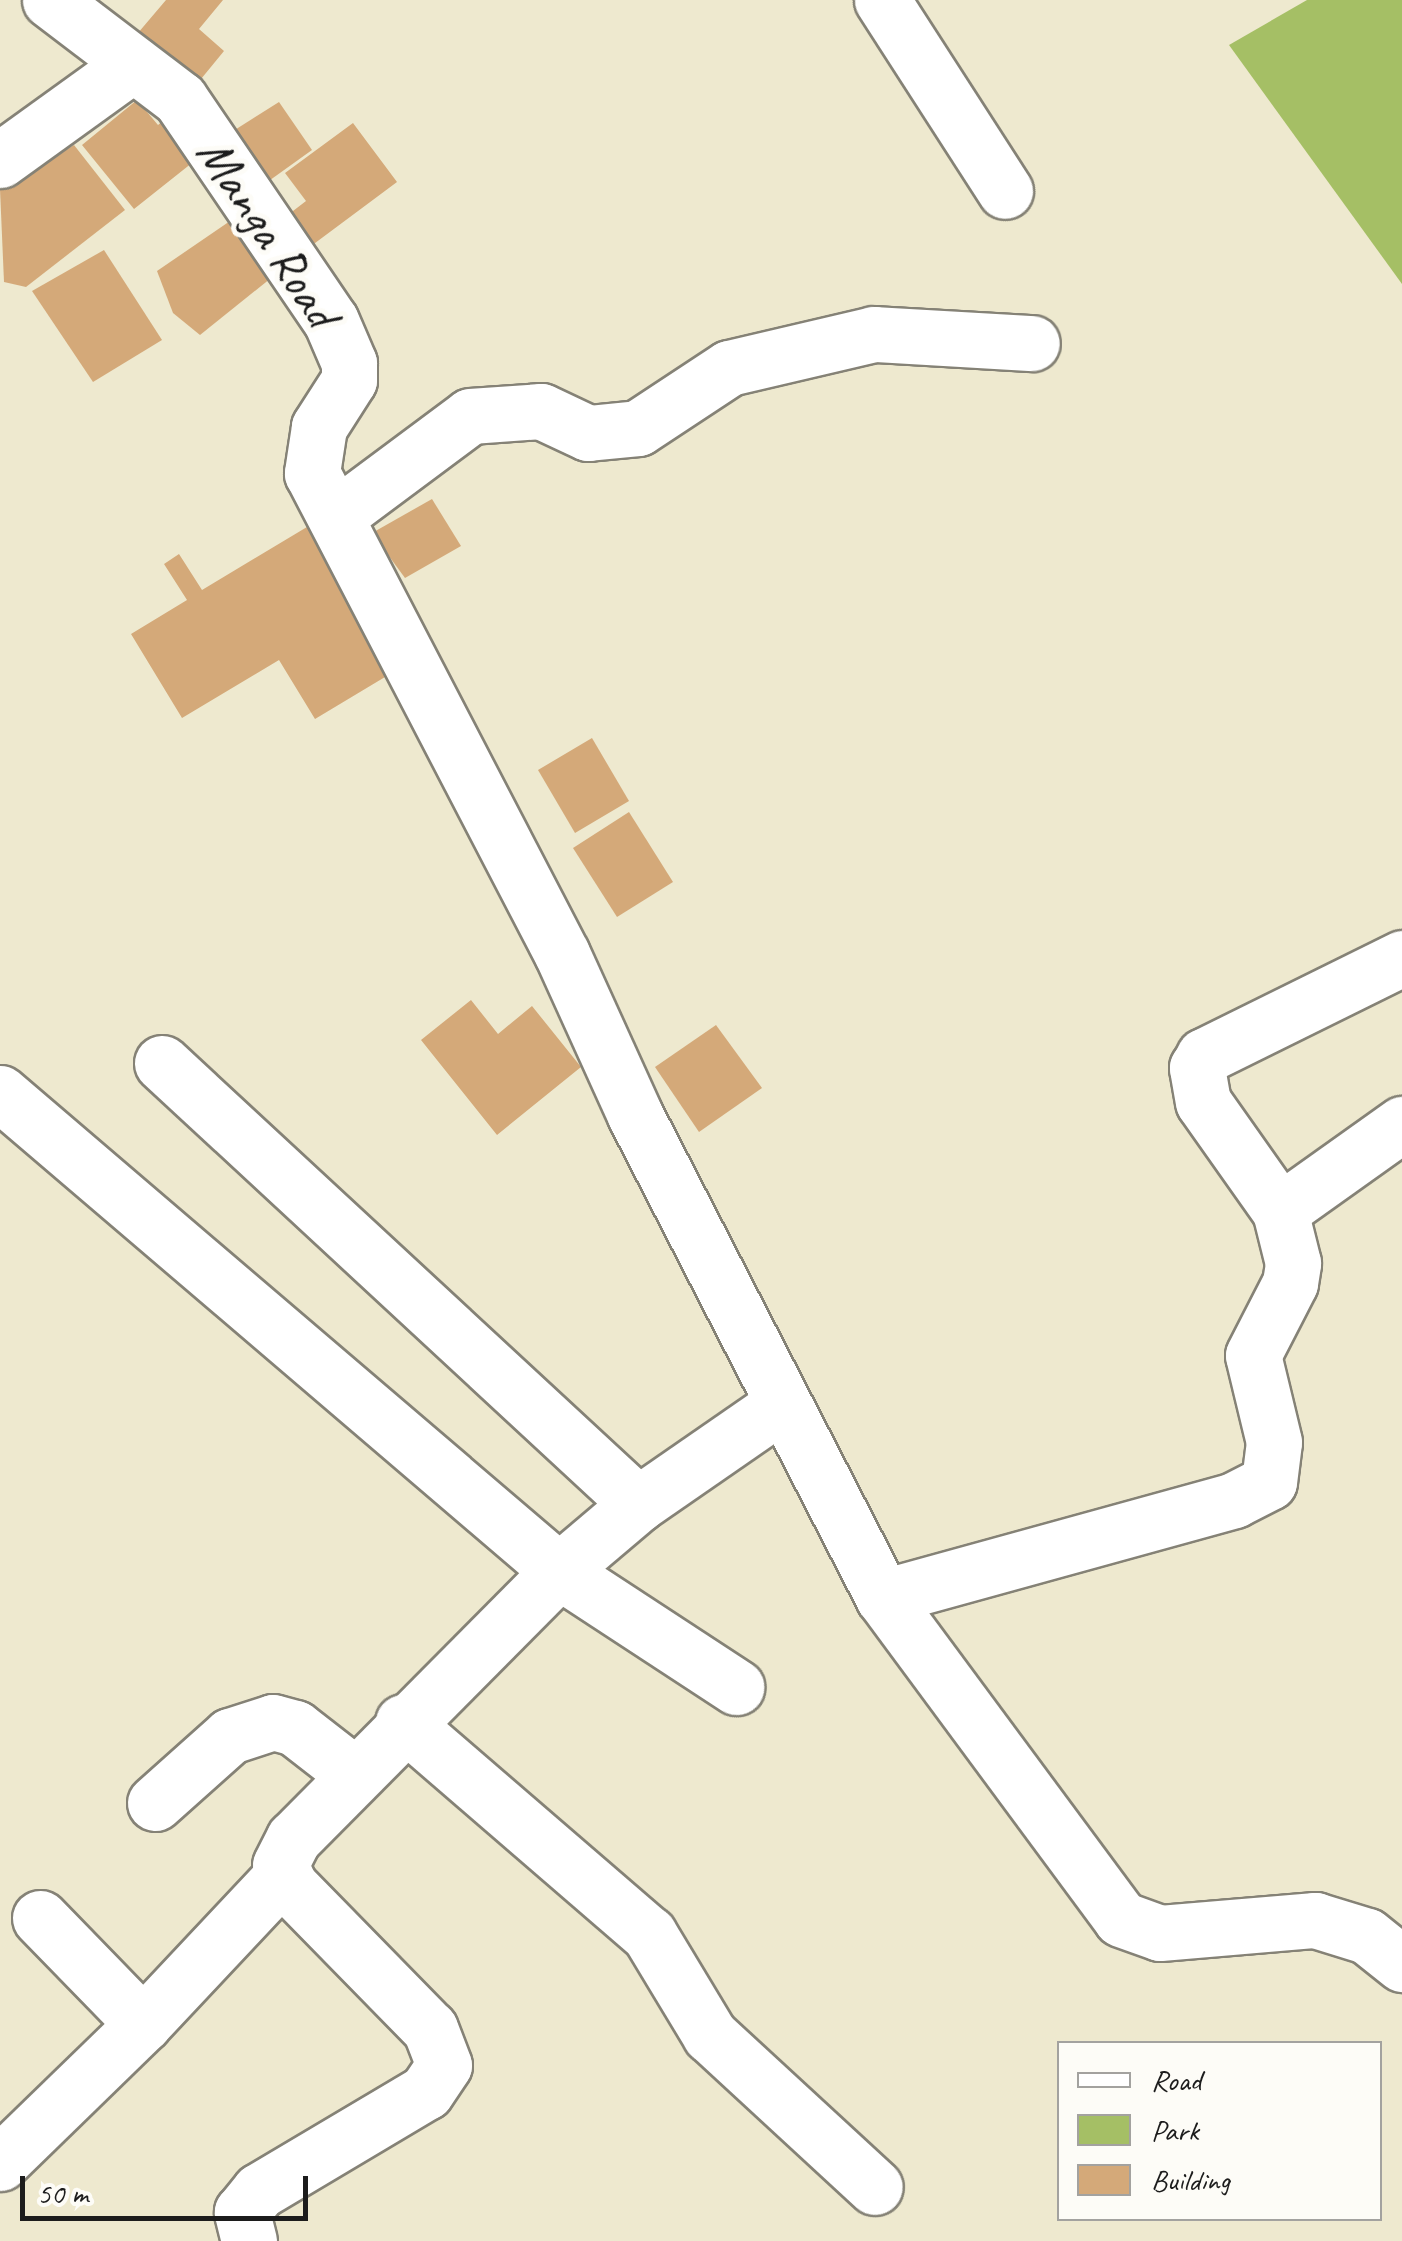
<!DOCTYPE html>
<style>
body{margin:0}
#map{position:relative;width:1402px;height:2241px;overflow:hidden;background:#eee9cf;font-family:Caveat,sans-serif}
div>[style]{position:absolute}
.green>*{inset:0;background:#a5bf65}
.building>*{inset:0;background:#d4a979}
.roads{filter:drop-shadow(2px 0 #858276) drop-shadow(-2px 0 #858276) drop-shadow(0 2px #858276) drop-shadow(0 -2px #858276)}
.minor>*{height:55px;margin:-27.5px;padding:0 27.5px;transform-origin:27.5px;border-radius:27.5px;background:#fff}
span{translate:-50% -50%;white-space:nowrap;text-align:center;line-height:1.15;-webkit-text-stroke:10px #fdfcf7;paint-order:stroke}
.street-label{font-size:50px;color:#1c1c1c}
.legend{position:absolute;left:1057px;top:2041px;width:325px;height:180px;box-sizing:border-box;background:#fdfcf7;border:2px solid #a3a29f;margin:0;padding:12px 18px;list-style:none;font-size:30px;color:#1c1c1c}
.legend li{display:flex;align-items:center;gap:20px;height:50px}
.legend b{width:50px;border:2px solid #a3a29f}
.scale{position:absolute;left:20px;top:2176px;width:288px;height:45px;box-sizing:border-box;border:5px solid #1c1c1c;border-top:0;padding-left:12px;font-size:30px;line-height:35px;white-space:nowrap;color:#1c1c1c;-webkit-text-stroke:8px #fdfcf7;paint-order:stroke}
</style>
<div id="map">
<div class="green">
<i style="clip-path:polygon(1307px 0,1402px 0,1402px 284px,1229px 45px)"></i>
</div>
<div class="building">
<i style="clip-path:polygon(166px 0,223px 0,199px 29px,224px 51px,192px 90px,132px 40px)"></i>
<i style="clip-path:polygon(137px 100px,158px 125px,170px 115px,202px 155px,134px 209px,82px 145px)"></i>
<i style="clip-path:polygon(279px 102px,312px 150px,259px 188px,230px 133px)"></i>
<i style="clip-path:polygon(353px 123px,397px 182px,303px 252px,280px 221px,306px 201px,285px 173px)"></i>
<i style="clip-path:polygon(74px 145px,125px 210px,26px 287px,4px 282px,0 189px)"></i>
<i style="clip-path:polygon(233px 219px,276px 274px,200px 335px,173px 313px,157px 271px)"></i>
<i style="clip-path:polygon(104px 250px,162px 340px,93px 382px,32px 291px)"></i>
<i style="clip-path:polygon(432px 499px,461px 546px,405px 578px,372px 533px)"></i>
<i style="clip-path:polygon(312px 524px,400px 668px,315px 719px,279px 660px,182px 718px,131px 634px,187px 600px,164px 564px,179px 554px,202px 590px)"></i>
<i style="clip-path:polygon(592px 738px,629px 801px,575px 833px,538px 770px)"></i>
<i style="clip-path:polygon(629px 812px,673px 882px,617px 917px,573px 848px)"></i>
<i style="clip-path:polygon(471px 1000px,498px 1034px,532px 1006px,581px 1067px,497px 1135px,421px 1040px)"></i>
<i style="clip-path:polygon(716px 1025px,762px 1088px,699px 1132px,655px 1067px)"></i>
</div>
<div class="roads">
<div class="minor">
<i style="left:50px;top:0;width:163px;rotate:37.3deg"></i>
<i style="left:180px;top:99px;width:268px;rotate:55.8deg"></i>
<i style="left:331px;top:321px;width:46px;rotate:66.8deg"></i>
<i style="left:349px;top:363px;width:17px;rotate:90deg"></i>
<i style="left:349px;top:380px;width:56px;rotate:122.6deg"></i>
<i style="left:319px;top:427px;width:47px;rotate:98.7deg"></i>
<i style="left:312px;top:473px;width:542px;rotate:62.54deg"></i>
<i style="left:562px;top:954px;width:177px;rotate:65.6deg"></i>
<i style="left:635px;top:1115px;width:542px;rotate:62.77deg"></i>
<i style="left:883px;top:1597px;width:400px;rotate:53.5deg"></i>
<i style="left:1121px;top:1919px;width:41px;rotate:19.7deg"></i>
<i style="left:1160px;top:1933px;width:156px;rotate:-4.8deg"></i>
<i style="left:1315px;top:1920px;width:54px;rotate:17.1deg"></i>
<i style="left:1367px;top:1936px;width:45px;rotate:38.7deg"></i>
<i style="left:882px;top:0;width:227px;rotate:57.2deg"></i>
<i style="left:0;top:160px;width:164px;rotate:-35.8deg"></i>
<i style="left:336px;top:516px;width:167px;rotate:-36.7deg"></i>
<i style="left:470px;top:416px;width:71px;rotate:-4deg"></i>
<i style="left:541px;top:411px;width:52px;rotate:25.1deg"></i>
<i style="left:588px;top:433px;width:50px;rotate:-5.7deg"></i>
<i style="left:638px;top:428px;width:109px;rotate:-33.4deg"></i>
<i style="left:729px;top:368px;width:149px;rotate:-13.2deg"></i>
<i style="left:874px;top:334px;width:158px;rotate:3.3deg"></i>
<i style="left:162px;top:1063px;width:649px;rotate:42.81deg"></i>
<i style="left:0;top:1093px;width:736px;rotate:40.53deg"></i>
<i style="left:559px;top:1571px;width:212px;rotate:33.2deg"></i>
<i style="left:1280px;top:1211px;width:150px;rotate:-35.5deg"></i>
<i style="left:883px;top:1597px;width:364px;rotate:-15.4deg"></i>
<i style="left:1234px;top:1500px;width:39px;rotate:-27deg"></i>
<i style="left:1269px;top:1482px;width:40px;rotate:-82.9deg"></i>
<i style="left:1274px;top:1442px;width:89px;rotate:-103.6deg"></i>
<i style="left:1253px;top:1355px;width:81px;rotate:-62.8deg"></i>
<i style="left:1290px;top:1283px;width:20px;rotate:-81deg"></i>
<i style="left:1293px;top:1263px;width:54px;rotate:-104deg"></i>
<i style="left:1280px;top:1211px;width:133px;rotate:-125.2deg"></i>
<i style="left:1203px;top:1102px;width:35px;rotate:-100deg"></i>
<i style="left:1197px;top:1068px;width:14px;rotate:-60deg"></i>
<i style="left:1204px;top:1056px;width:221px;rotate:-26.3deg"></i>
<i style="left:403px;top:1722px;width:325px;rotate:40.8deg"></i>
<i style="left:649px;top:1934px;width:118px;rotate:58.9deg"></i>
<i style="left:710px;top:2035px;width:224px;rotate:42.7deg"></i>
<i style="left:155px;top:1803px;width:101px;rotate:-41.8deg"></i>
<i style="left:230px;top:1736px;width:45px;rotate:-18deg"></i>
<i style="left:273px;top:1722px;width:23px;rotate:15deg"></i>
<i style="left:295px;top:1728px;width:75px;rotate:37.9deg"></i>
<i style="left:40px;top:1918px;width:148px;rotate:45.8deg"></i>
<i style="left:143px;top:2024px;width:204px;rotate:-46.8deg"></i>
<i style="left:0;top:2163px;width:199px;rotate:-44.2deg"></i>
<i style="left:249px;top:2241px;width:30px;rotate:-104deg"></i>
<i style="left:242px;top:2212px;width:27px;rotate:-51deg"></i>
<i style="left:259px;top:2191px;width:194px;rotate:-30.7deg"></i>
<i style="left:426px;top:2092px;width:32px;rotate:-56deg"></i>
<i style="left:444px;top:2065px;width:39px;rotate:-111deg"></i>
<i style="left:430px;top:2029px;width:200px;rotate:-134.4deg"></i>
<i style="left:290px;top:1886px;width:23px;rotate:-115deg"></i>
<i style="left:280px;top:1865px;width:30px;rotate:-63deg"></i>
<i style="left:294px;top:1838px;width:376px;rotate:-45.2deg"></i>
<i style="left:559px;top:1571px;width:104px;rotate:-40.3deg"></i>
<i style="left:638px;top:1504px;width:174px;rotate:-34.7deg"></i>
</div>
</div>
<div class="street-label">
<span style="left:268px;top:232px;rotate:57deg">Manga Road</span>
</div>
<ul class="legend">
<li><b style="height:12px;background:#fff"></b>Road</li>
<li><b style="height:28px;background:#a5bf65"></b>Park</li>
<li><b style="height:28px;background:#d4a979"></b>Building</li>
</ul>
<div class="scale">50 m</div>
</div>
